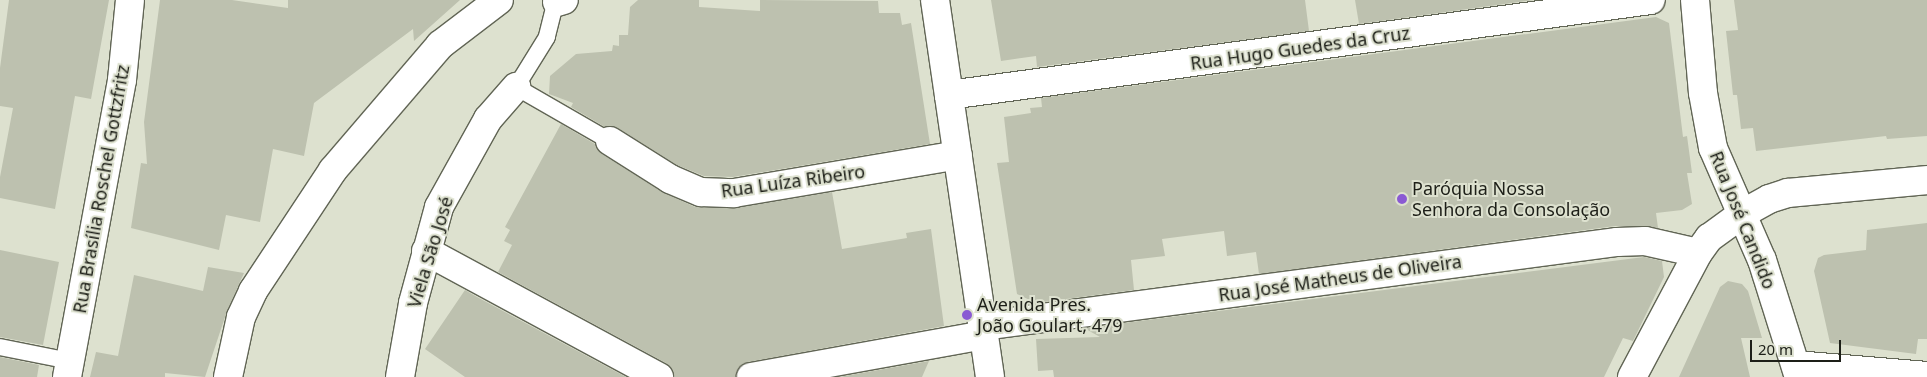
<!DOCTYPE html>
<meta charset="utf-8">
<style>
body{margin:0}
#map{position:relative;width:1927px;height:377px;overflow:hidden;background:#dde1cf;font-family:"Noto Sans",sans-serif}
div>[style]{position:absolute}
.building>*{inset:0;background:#bdc1af}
.roads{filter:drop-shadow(1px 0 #616555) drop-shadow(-1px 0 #616555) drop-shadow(0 1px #616555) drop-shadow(0 -1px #616555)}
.lane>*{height:16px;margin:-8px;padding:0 8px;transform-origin:8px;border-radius:8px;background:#fff}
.street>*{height:28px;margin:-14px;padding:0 14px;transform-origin:14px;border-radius:14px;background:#fff}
.secondary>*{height:28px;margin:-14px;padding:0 14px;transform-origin:14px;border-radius:14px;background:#fff}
.dots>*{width:14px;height:14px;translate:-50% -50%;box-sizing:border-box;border:2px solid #dde1cf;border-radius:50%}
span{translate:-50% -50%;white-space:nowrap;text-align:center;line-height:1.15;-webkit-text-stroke:4px #dde1cf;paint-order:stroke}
.street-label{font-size:18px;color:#1d1f18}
.poi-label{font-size:18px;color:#1d1f18}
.left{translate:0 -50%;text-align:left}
.scale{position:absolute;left:1750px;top:340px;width:91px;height:22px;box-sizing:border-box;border:2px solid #1d1f18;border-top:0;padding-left:6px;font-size:15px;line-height:18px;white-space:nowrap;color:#1d1f18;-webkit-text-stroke:4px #dde1cf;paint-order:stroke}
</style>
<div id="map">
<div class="building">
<i style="clip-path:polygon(9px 0,109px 0,91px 99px,75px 96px,55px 209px,0 198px,0 177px,13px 108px,0 106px,0 68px)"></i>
<i style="clip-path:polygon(160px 0,232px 0,288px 8px,288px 0,460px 0,414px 41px,413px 29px,314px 103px,304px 156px,273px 149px,260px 222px,226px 215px,219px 250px,131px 228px,141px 163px,147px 164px,144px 122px)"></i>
<i style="clip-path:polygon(638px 0,699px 0,699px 7px,760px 11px,760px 0,878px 1px,879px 13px,900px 13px,902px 25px,911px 23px,930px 144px,733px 177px,704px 176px,677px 165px,618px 128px,605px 127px,571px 107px,573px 103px,549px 94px,550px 76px,576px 54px,612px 51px,613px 45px,619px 46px,619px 35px,628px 35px,630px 7px)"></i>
<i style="clip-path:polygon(991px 0,1305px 0,1309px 31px,1037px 67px,1036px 56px,1001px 61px)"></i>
<i style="clip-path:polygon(1355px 0,1534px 0,1359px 24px)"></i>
<i style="clip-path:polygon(1734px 0,1927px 0,1927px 136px,1887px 139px,1886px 136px,1756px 151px,1753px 128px,1741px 129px,1737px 95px,1733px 95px,1726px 31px,1738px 30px)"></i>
<i style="clip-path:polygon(1656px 17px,1669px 23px,1683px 137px,1687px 136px,1692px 173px,1687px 173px,1692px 204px,1682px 210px,1656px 213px,1658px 228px,1615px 226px,1259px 274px,1256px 252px,1227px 256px,1224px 231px,1162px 239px,1165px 256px,1131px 260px,1134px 290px,1036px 303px,1017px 294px,997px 163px,1009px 162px,1004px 117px,1031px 113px,1030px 108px,1042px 107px,1041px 98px)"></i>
<i style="clip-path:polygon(561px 124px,595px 144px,602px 154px,662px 192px,695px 207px,736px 208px,832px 192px,842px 249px,907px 238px,906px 233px,931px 229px,944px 326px,748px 362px,741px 365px,736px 377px,675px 377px,666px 363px,498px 272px,512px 245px,504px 241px,510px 230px,505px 227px)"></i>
<i style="clip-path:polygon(1927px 223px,1927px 339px,1918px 339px,1916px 354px,1830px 343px,1814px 271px,1818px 258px,1824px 255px,1866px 250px,1867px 230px)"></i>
<i style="clip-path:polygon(0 250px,59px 262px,43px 345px,0 337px)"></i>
<i style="clip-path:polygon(1644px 257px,1662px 261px,1664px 277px,1633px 341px,1623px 338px,1604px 377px,1054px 377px,1053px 370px,1038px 371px,1036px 339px,1100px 337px,1084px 328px)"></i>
<i style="clip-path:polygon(208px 267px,244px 273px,227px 311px,205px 377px,165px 373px,165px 377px,90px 377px,96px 352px,118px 356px,134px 275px,203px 291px)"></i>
<i style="clip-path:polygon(1728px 281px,1742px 284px,1748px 291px,1762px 338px,1741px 338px,1750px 377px,1679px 377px,1720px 287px)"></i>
<i style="clip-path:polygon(465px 290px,477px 297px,626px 377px,465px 377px,425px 349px)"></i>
<i style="clip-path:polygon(0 357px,39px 365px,37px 377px,0 377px)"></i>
<i style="clip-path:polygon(929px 361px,922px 377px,839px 377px)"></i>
</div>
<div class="roads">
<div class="lane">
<i style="left:556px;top:0;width:38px;rotate:104deg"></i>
<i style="left:547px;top:37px;width:59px;rotate:121.8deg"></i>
<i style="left:516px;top:87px;width:108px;rotate:29.9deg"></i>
<i style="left:0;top:347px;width:71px;rotate:11.3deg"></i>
</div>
<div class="street">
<i style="left:1695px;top:0;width:93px;rotate:85.1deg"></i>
<i style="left:1703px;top:93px;width:56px;rotate:79.7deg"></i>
<i style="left:1713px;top:148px;width:122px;rotate:66.4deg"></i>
<i style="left:1762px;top:260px;width:123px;rotate:72.5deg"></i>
<i style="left:557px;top:2px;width:7px;rotate:-16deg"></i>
<i style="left:949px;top:95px;width:708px;rotate:-7.71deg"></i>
<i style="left:610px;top:141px;width:71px;rotate:32.3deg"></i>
<i style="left:670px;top:179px;width:34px;rotate:23deg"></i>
<i style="left:701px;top:192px;width:33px;rotate:2deg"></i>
<i style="left:734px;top:193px;width:227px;rotate:-9.6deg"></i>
<i style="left:426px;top:251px;width:265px;rotate:28.4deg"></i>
<i style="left:982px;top:326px;width:641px;rotate:-7.54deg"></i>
<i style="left:1617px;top:242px;width:28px;rotate:-2deg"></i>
<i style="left:1645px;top:241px;width:54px;rotate:12.8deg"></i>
<i style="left:1796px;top:365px;width:131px;rotate:4.8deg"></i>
<i style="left:67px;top:377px;width:302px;rotate:-79.5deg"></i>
<i style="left:122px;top:80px;width:80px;rotate:-84.3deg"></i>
<i style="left:228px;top:377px;width:61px;rotate:-77.8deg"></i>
<i style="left:241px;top:317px;width:29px;rotate:-65deg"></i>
<i style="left:253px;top:291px;width:145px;rotate:-56.5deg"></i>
<i style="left:333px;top:170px;width:165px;rotate:-49.4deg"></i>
<i style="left:440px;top:45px;width:74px;rotate:-37.3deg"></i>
<i style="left:400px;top:377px;width:75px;rotate:-80deg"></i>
<i style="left:413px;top:303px;width:99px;rotate:-74.8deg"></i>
<i style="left:439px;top:207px;width:101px;rotate:-60.9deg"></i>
<i style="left:488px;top:119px;width:43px;rotate:-48.8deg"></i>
<i style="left:751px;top:377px;width:237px;rotate:-10.2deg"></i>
</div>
<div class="secondary">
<i style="left:935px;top:0;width:381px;rotate:81.7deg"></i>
<i style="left:1632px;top:377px;width:140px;rotate:-62deg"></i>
<i style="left:1698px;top:253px;width:19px;rotate:-54deg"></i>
<i style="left:1709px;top:238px;width:41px;rotate:-36deg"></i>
<i style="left:1742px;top:214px;width:31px;rotate:-29deg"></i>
<i style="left:1769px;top:199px;width:20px;rotate:-18deg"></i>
<i style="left:1788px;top:193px;width:140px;rotate:-5.3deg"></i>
</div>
</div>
<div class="dots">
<i style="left:1402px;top:199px;background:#8a5ad3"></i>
<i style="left:967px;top:315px;background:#8a5ad3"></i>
</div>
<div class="street-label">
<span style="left:1300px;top:48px;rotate:-8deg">Rua Hugo Guedes da Cruz</span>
<span style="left:793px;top:181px;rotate:-8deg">Rua Luíza Ribeiro</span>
<span style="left:101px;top:189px;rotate:-80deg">Rua Brasília Roschel Gottzfritz</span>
<span style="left:1743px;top:220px;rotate:68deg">Rua José Candido</span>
<span style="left:430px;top:252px;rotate:-73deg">Viela São José</span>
<span style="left:1340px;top:278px;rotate:-8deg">Rua José Matheus de Oliveira</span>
</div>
<div class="poi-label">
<span class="left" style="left:1412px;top:199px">Paróquia Nossa<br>Senhora da Consolação</span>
<span class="left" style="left:977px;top:315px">Avenida Pres.<br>João Goulart, 479</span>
</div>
<div class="scale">20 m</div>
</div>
